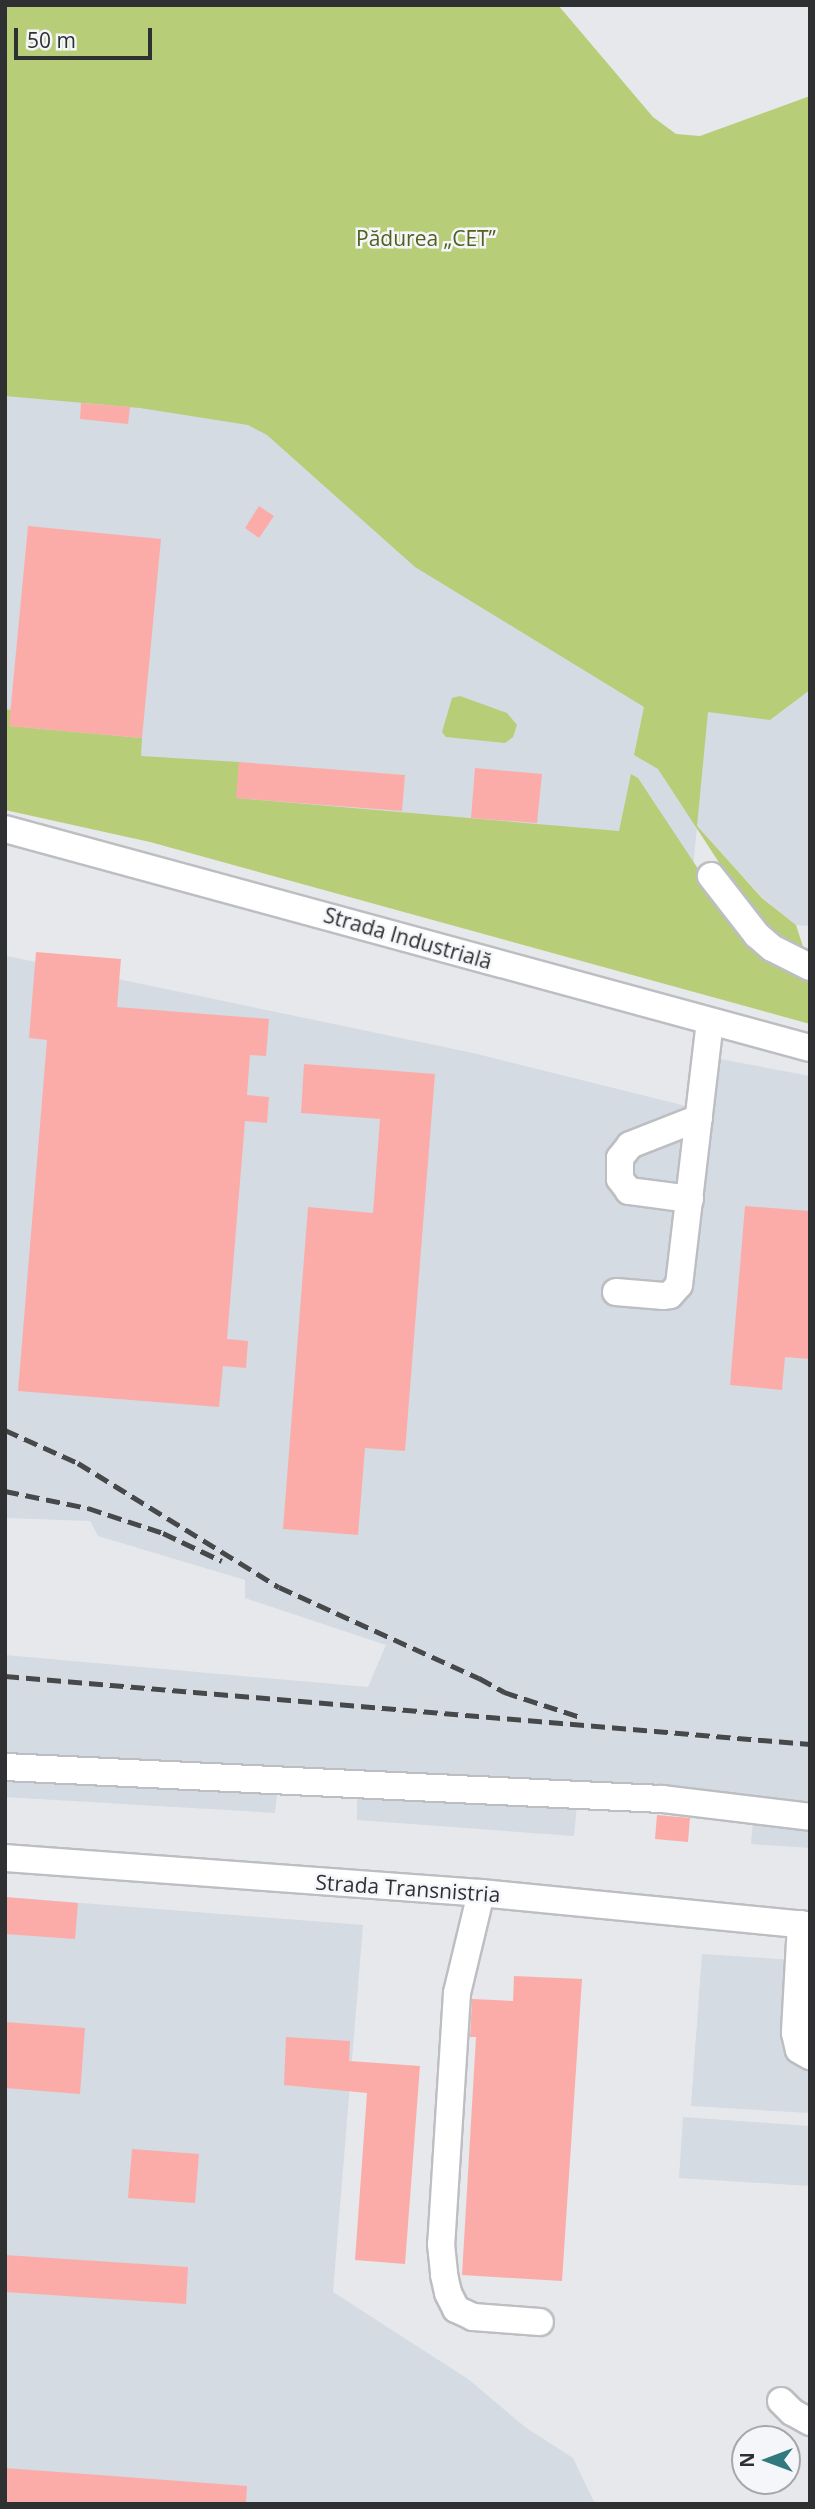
<!DOCTYPE html>
<meta charset="utf-8">
<style>
body{margin:0}
#map{position:relative;width:815px;height:2509px;overflow:hidden;background:#e6e8ec;font-family:"Open Sans",sans-serif}
div>[style]{position:absolute}
.built>*{inset:0;background:#d4dbe3}
.green>*{inset:0;background:#b8cd77}
.building>*{inset:0;background:#fcaca8}
.roads{filter:drop-shadow(2px 0 #bcbec1) drop-shadow(-2px 0 #bcbec1) drop-shadow(0 2px #bcbec1) drop-shadow(0 -2px #bcbec1)}
.minor>*{height:26px;margin:-13px;padding:0 13px;transform-origin:13px;border-radius:13px;background:#fff}
.rail>*{height:5px;margin-top:-2.5px;transform-origin:0;background:repeating-linear-gradient(90deg,#47484a 0 14px,transparent 0 21px)}
span{translate:-50% -50%;white-space:nowrap;text-align:center;line-height:1.15;-webkit-text-stroke:5px #f4f6f9;paint-order:stroke}
.park-label{font-size:21px;color:#525f1f}
.street-label{font-size:21px;color:#2f3031}
.frame{position:absolute;inset:0;border:7px solid #2f3031;pointer-events:none}
.north{position:absolute;left:731px;top:2425px;width:70px;height:70px;box-sizing:border-box;background:#f4f6f9;border:2px solid #a5a7a9;border-radius:50%;rotate:270deg;font-size:19px;font-weight:700;line-height:28px;text-align:center;color:#2f3031}
.north::after{content:'';display:block;margin:auto;width:24px;height:32px;background:#30797f;clip-path:polygon(50% 0,100% 100%,50% 72%,0 100%)}
.scale{position:absolute;left:14px;top:28px;width:138px;height:32px;box-sizing:border-box;border:4px solid #2f3031;border-top:0;padding-left:9px;font-size:21px;line-height:24px;white-space:nowrap;color:#2f3031;-webkit-text-stroke:5px #f4f6f9;paint-order:stroke}
</style>
<div id="map">
<div class="built">
<i style="clip-path:polygon(5px 367px,263px 405px,770px 720px,810px 690px,810px 926px,796px 925px,763px 898px,697px 827px,683px 971px,5px 775px)"></i>
<i style="clip-path:polygon(5px 947px,7px 956px,473px 1053px,710px 1112px,715px 1058px,810px 1076px,810px 1848px,751px 1844px,754px 1809px,578px 1794px,574px 1836px,357px 1820px,357px 1799px,277px 1793px,275px 1813px,5px 1797px,5px 1655px,368px 1687px,386px 1645px,245px 1598px,245px 1580px,98px 1536px,90px 1521px,7px 1518px,5px 1535px)"></i>
<i style="clip-path:polygon(5px 1897px,363px 1925px,333px 2292px,468px 2379px,525px 2427px,573px 2458px,595px 2504px,5px 2504px)"></i>
<i style="clip-path:polygon(702px 1954px,810px 1961px,810px 2113px,691px 2106px)"></i>
<i style="clip-path:polygon(683px 2117px,810px 2126px,810px 2186px,679px 2178px)"></i>
</div>
<div class="green">
<i style="clip-path:polygon(5px 5px,558px 5px,653px 117px,676px 134px,700px 136px,810px 96px,810px 690px,770px 720px,708px 712px,697px 826px,762px 898px,796px 925px,806px 956px,778px 940px,750px 910px,658px 769px,634px 755px,644px 707px,415px 567px,267px 435px,248px 425px,140px 408px,5px 396px)"></i>
<i style="clip-path:polygon(460px 696px,507px 713px,517px 725px,513px 737px,505px 743px,446px 737px,442px 732px,452px 698px)"></i>
<i style="clip-path:polygon(5px 709px,11px 710px,10px 726px,142px 738px,141px 756px,239px 762px,237px 798px,619px 831px,631px 774px,638px 778px,728px 914px,810px 975px,810px 1024px,150px 842px,5px 810px)"></i>
</div>
<div class="building">
<i style="clip-path:polygon(81px 403px,130px 407px,128px 424px,80px 419px)"></i>
<i style="clip-path:polygon(259px 506px,274px 516px,259px 538px,245px 528px)"></i>
<i style="clip-path:polygon(28px 526px,161px 539px,142px 738px,9px 726px)"></i>
<i style="clip-path:polygon(239px 762px,405px 775px,402px 811px,236px 798px)"></i>
<i style="clip-path:polygon(475px 768px,542px 774px,537px 823px,471px 818px)"></i>
<i style="clip-path:polygon(36px 952px,121px 959px,117px 1007px,269px 1019px,266px 1056px,250px 1055px,247px 1095px,269px 1097px,267px 1123px,245px 1121px,227px 1339px,248px 1341px,246px 1368px,223px 1366px,219px 1407px,18px 1391px,47px 1040px,29px 1038px)"></i>
<i style="clip-path:polygon(304px 1064px,435px 1074px,405px 1451px,365px 1448px,358px 1535px,283px 1529px,308px 1207px,373px 1213px,380px 1119px,301px 1113px)"></i>
<i style="clip-path:polygon(745px 1206px,810px 1211px,810px 1359px,785px 1357px,782px 1390px,730px 1385px)"></i>
<i style="clip-path:polygon(657px 1815px,690px 1818px,688px 1842px,655px 1839px)"></i>
<i style="clip-path:polygon(5px 1897px,78px 1903px,75px 1939px,5px 1934px)"></i>
<i style="clip-path:polygon(514px 1976px,582px 1979px,562px 2281px,462px 2275px,476px 2037px,470px 2037px,472px 1999px,513px 2001px)"></i>
<i style="clip-path:polygon(5px 2022px,85px 2028px,80px 2094px,5px 2088px)"></i>
<i style="clip-path:polygon(286px 2037px,350px 2041px,349px 2061px,420px 2066px,405px 2264px,355px 2260px,367px 2093px,284px 2085px)"></i>
<i style="clip-path:polygon(132px 2149px,199px 2154px,195px 2203px,128px 2198px)"></i>
<i style="clip-path:polygon(5px 2255px,188px 2267px,186px 2304px,5px 2292px)"></i>
<i style="clip-path:polygon(5px 2468px,247px 2486px,246px 2504px,5px 2504px)"></i>
</div>
<div class="roads">
<div class="minor">
<i style="left:5px;top:829px;width:834px;rotate:15.22deg"></i>
<i style="left:711px;top:876px;width:75px;rotate:52.1deg"></i>
<i style="left:757px;top:935px;width:20px;rotate:41deg"></i>
<i style="left:772px;top:948px;width:42px;rotate:26.6deg"></i>
<i style="left:690px;top:1199px;width:62px;rotate:-172.5deg"></i>
<i style="left:629px;top:1191px;width:15px;rotate:-127deg"></i>
<i style="left:620px;top:1179px;width:21px;rotate:-90deg"></i>
<i style="left:620px;top:1158px;width:16px;rotate:-52deg"></i>
<i style="left:630px;top:1145px;width:74px;rotate:-21.4deg"></i>
<i style="left:616px;top:1292px;width:48px;rotate:4.8deg"></i>
<i style="left:664px;top:1296px;width:6px;rotate:-9deg"></i>
<i style="left:670px;top:1295px;width:13px;rotate:-48deg"></i>
<i style="left:679px;top:1285px;width:265px;rotate:-83.3deg"></i>
<i style="left:5px;top:1767px;width:658px;rotate:2.79deg"></i>
<i style="left:662px;top:1799px;width:149px;rotate:6.9deg"></i>
<i style="left:5px;top:1858px;width:477px;rotate:4.2deg"></i>
<i style="left:481px;top:1893px;width:331px;rotate:5.6deg"></i>
<i style="left:481px;top:1893px;width:103px;rotate:103.5deg"></i>
<i style="left:457px;top:1993px;width:252px;rotate:93.6deg"></i>
<i style="left:441px;top:2244px;width:31px;rotate:84deg"></i>
<i style="left:444px;top:2275px;width:18px;rotate:77deg"></i>
<i style="left:448px;top:2293px;width:18px;rotate:63deg"></i>
<i style="left:456px;top:2309px;width:19px;rotate:25deg"></i>
<i style="left:473px;top:2317px;width:67px;rotate:4.3deg"></i>
<i style="left:801px;top:1924px;width:109px;rotate:93.2deg"></i>
<i style="left:795px;top:2033px;width:17px;rotate:77deg"></i>
<i style="left:799px;top:2050px;width:13px;rotate:29deg"></i>
<i style="left:781px;top:2401px;width:16px;rotate:45deg"></i>
<i style="left:792px;top:2412px;width:21px;rotate:29deg"></i>
</div>
</div>
<div class="rail">
<i style="left:5px;top:1430px;width:80px;rotate:24.3deg"></i>
<i style="left:78px;top:1463px;width:236px;rotate:31.7deg"></i>
<i style="left:279px;top:1587px;width:220px;rotate:24.5deg"></i>
<i style="left:479px;top:1678px;width:29px;rotate:29deg"></i>
<i style="left:504px;top:1692px;width:80px;rotate:18.2deg"></i>
<i style="left:5px;top:1491px;width:85px;rotate:11.6deg"></i>
<i style="left:88px;top:1508px;width:79px;rotate:18.4deg"></i>
<i style="left:163px;top:1533px;width:65px;rotate:25.4deg"></i>
<i style="left:5px;top:1676px;width:808px;rotate:4.83deg"></i>
</div>
<div class="park-label">
<span style="left:426px;top:238px">Pădurea „CET”</span>
</div>
<div class="street-label">
<span style="left:408px;top:938px;rotate:16deg">Strada Industrială</span>
<span style="left:408px;top:1888px;rotate:4deg">Strada Transnistria</span>
</div>
<div class="frame"></div>
<div class="north">N</div>
<div class="scale">50 m</div>
</div>
